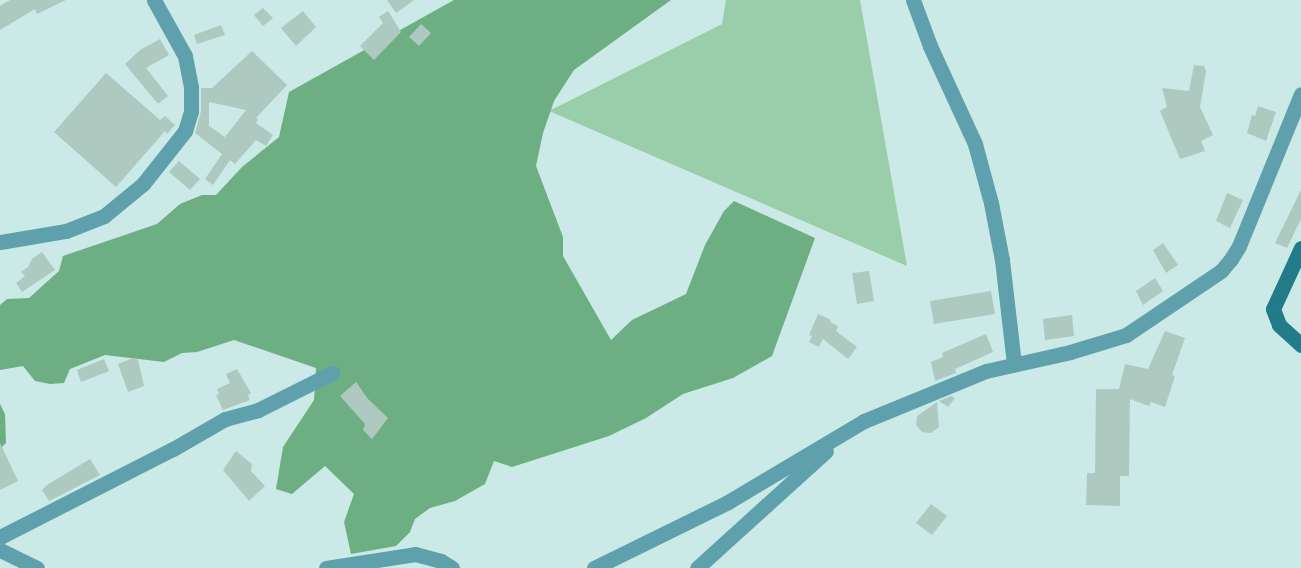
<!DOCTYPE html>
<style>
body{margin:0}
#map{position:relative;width:1301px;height:568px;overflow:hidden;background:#cae9e7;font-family:"Golos Text",sans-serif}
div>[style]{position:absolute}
.green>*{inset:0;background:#9acdaa}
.forest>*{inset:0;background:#6daf83}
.building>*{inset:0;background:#aec9c0}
.street>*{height:15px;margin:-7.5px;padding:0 7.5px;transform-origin:7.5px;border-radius:7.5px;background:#5ea0ab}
.secondary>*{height:15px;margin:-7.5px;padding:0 7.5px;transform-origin:7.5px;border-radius:7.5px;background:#217b89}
span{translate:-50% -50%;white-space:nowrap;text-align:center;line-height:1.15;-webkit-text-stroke:4.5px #cae9e7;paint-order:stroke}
</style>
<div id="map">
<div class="green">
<i style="clip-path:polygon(726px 0,860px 0,907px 266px,549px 111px,722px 24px)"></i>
</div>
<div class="forest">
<i style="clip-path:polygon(454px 0,671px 0,574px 70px,554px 101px,543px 133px,536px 166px,563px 237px,563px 256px,611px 340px,632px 320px,686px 294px,705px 245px,724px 211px,734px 201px,815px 238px,772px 356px,733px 378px,683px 394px,646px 418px,609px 436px,512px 467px,494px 461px,485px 484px,455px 501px,430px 508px,415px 519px,410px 532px,396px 546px,351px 554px,344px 522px,354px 494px,325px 466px,292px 494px,276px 489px,283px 447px,314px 400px,316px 368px,234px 340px,197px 352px,182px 353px,164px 362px,105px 355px,70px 369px,64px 383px,50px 384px,35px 381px,23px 366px,0 370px,0 305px,7px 299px,29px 298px,59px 271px,63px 256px,157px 224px,180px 204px,202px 195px,216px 195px,242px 167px,279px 137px,289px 92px)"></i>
<i style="clip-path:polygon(0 404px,5px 414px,6px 443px,0 449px)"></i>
</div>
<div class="building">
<i style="clip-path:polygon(10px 0,66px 0,37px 14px,35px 9px,0 30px,0 6px)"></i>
<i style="clip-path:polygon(387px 0,414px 0,396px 13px)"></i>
<i style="clip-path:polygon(263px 8px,273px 18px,263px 26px,254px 15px)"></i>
<i style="clip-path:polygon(303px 11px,316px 27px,296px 46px,281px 28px)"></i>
<i style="clip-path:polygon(388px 11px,401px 32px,374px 60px,360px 46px,383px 23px,379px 17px)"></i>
<i style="clip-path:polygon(421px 24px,431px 33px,419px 46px,409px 37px)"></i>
<i style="clip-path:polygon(221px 25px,225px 35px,197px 44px,194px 35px)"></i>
<i style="clip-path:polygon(160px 39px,169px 55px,146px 68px,168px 96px,158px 104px,125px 64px,140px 50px)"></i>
<i style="clip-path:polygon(evenodd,252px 51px,287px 85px,256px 118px,258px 119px,256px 123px,273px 135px,266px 146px,256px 140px,235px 164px,230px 160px,213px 185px,205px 179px,222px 154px,195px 133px,201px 111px,201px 88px,212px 88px,252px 51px,209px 102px,246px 110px,225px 137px,209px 126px,209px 102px)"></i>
<i style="clip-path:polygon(1194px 65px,1204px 66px,1206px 71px,1200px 107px,1213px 135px,1201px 141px,1205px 151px,1180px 159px,1160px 111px,1167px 107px,1162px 88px,1189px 91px)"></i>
<i style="clip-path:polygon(106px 73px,160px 120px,165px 116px,175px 125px,167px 134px,165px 131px,116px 187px,54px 132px)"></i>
<i style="clip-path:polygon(1258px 106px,1276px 112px,1266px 141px,1247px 133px,1252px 115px,1255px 116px)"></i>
<i style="clip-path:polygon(179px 161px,200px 179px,190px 190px,169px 172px)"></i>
<i style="clip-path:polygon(1301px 190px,1301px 219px,1287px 248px,1275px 243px)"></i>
<i style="clip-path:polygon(1227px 193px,1243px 200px,1230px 228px,1216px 221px)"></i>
<i style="clip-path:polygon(1163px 243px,1178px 265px,1166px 273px,1153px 250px)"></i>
<i style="clip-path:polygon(42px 252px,55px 270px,22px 292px,16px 283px,25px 276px,21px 272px,28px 267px,32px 259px)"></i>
<i style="clip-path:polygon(869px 271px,874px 301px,857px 304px,852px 273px)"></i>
<i style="clip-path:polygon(1155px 278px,1163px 291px,1143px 305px,1136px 291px)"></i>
<i style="clip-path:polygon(991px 291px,995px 314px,934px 324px,930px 301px)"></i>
<i style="clip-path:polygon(818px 314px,831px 320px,830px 322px,838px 326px,836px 331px,857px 347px,848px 359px,823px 339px,819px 347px,809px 342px,812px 336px,809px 335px)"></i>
<i style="clip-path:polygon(1072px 315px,1074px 336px,1045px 340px,1043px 319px)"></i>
<i style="clip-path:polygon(1165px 331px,1185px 338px,1172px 375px,1175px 376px,1165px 407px,1151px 402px,1149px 406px,1130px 399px,1129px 476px,1120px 476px,1120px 506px,1086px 505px,1087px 473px,1095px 473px,1096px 389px,1119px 389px,1125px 364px,1148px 369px)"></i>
<i style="clip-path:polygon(986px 334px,993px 352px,955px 369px,956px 373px,935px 381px,931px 362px,943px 357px,942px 353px)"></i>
<i style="clip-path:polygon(133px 358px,138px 360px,144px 386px,128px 392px,118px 364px)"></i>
<i style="clip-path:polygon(104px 359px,109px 371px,81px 382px,77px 370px)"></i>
<i style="clip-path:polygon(237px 369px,251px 393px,248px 395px,250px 400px,223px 410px,216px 395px,219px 394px,217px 389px,230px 383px,226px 374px)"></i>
<i style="clip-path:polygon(356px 382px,368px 399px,388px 418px,372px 439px,363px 430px,365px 424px,340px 396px)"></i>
<i style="clip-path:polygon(951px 396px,955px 398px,948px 407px,939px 401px)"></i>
<i style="clip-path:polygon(937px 402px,939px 427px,931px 433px,922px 432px,916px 425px,917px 416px)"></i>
<i style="clip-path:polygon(0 443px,18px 481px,0 490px)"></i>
<i style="clip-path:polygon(236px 451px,252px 464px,251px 471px,265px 486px,249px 501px,223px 470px)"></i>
<i style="clip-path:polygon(90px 459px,100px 475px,49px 501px,42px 490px,47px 485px)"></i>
<i style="clip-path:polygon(931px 504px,947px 516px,932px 535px,916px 523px)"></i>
</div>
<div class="street">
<i style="left:913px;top:0;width:49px;rotate:69.7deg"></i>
<i style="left:930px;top:46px;width:108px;rotate:65.3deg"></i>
<i style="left:975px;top:144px;width:61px;rotate:74.8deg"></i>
<i style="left:991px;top:203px;width:58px;rotate:79.1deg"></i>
<i style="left:1002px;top:260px;width:105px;rotate:83.4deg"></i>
<i style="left:0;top:242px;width:67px;rotate:-9.5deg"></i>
<i style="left:66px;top:231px;width:41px;rotate:-21.5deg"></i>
<i style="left:104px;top:216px;width:50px;rotate:-39.4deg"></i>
<i style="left:143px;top:184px;width:68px;rotate:-51.6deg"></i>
<i style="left:185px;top:131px;width:21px;rotate:-73deg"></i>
<i style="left:191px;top:111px;width:24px;rotate:-90deg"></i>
<i style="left:191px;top:87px;width:32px;rotate:-101deg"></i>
<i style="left:185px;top:56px;width:64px;rotate:-119deg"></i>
<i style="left:0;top:537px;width:194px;rotate:-27deg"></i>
<i style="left:173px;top:449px;width:60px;rotate:-30deg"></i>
<i style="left:225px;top:419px;width:34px;rotate:-15deg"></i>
<i style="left:258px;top:410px;width:83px;rotate:-26.6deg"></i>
<i style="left:0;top:550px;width:41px;rotate:25.9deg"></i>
<i style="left:326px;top:568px;width:90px;rotate:-8.9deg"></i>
<i style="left:415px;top:554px;width:27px;rotate:15deg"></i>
<i style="left:441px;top:561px;width:13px;rotate:32deg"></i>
<i style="left:594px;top:568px;width:149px;rotate:-26.2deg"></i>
<i style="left:728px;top:502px;width:158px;rotate:-30.8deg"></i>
<i style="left:864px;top:421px;width:132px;rotate:-22.3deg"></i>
<i style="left:986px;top:371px;width:86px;rotate:-12.7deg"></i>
<i style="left:1070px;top:352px;width:59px;rotate:-16.9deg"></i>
<i style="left:1126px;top:335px;width:115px;rotate:-34deg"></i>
<i style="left:1221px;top:271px;width:16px;rotate:-50deg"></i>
<i style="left:1231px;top:259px;width:15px;rotate:-58deg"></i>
<i style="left:1239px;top:246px;width:164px;rotate:-67.8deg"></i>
<i style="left:697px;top:568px;width:174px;rotate:-42.2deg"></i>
</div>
<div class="secondary">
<i style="left:1301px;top:248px;width:67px;rotate:114.7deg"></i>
<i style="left:1273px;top:309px;width:17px;rotate:69deg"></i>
<i style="left:1279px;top:325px;width:30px;rotate:42deg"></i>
</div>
</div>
